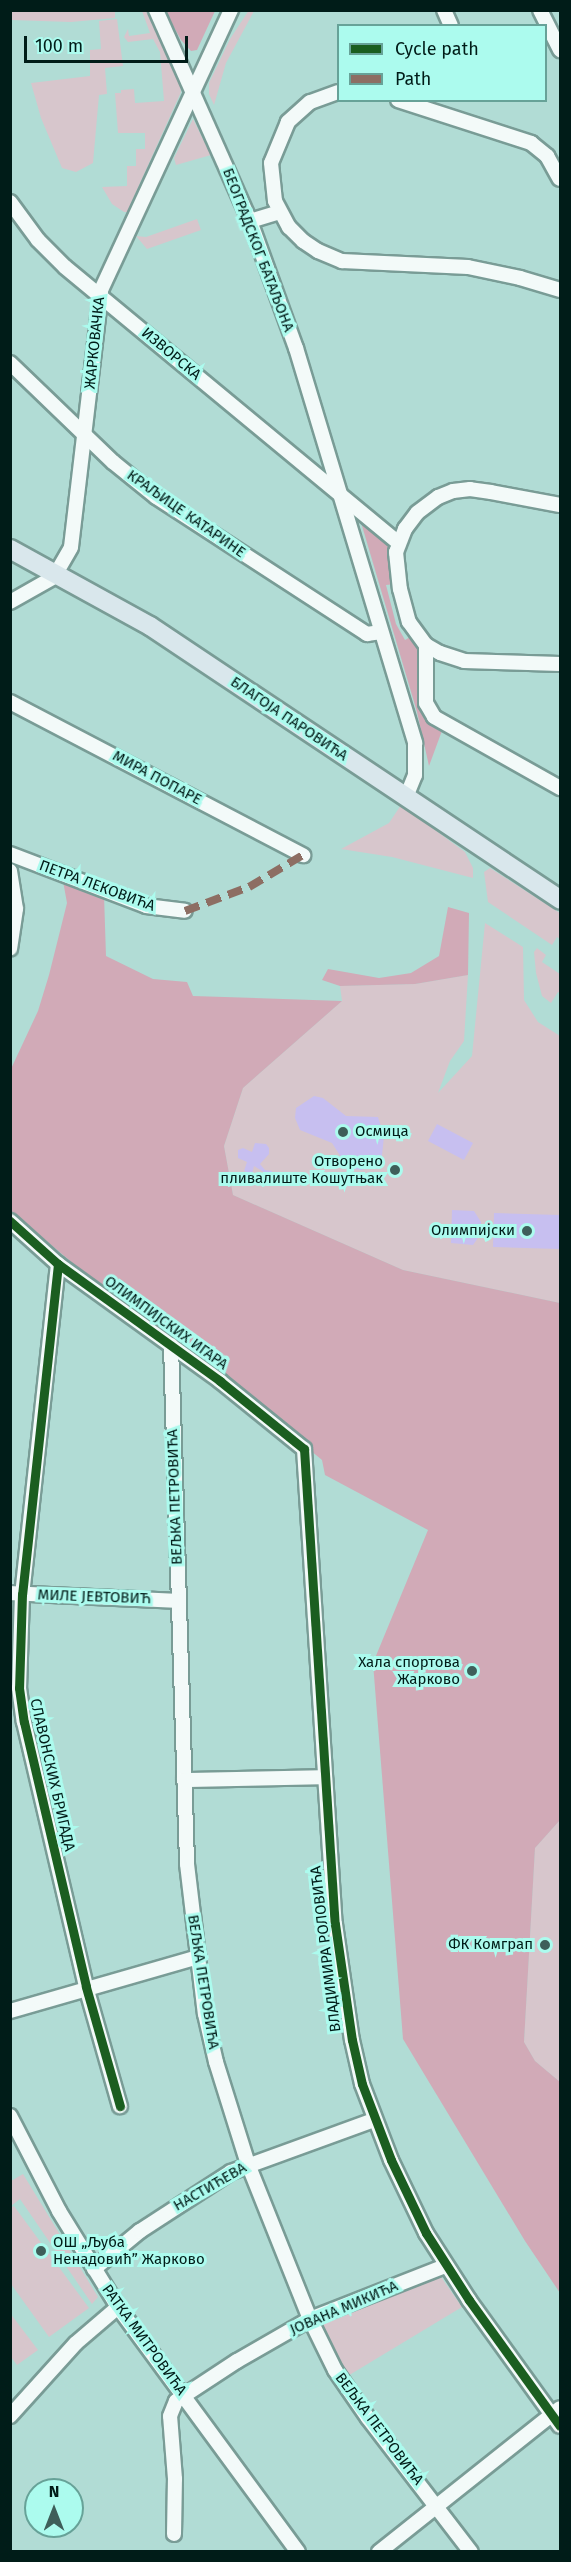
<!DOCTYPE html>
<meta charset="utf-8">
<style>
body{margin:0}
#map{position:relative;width:571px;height:2562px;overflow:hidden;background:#b1dcd5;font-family:"Fira Sans",sans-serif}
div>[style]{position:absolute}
.green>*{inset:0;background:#d7c6cc}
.forest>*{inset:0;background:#d1aab7}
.water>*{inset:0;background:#c7bff0}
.roads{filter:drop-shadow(2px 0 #799c96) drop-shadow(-2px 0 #799c96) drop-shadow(0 2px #799c96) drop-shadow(0 -2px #799c96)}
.minor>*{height:14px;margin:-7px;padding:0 7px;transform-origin:7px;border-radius:7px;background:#f3faf9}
.major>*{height:18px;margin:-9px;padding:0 9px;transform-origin:9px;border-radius:9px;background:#d9e7ec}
.quiet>*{height:8px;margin-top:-4px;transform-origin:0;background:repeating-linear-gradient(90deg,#8d6e63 0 15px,transparent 0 23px)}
.cycleway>*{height:9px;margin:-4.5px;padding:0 4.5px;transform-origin:4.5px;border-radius:4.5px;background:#1b5e20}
.dots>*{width:16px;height:16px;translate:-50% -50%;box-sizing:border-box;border:3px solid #acfbee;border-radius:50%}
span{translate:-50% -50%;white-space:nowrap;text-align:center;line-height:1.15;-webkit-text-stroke:6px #acfbee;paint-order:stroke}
.street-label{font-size:15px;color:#001c18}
.poi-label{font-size:15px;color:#001c18}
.left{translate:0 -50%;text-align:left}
.right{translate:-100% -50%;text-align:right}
.frame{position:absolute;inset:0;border:12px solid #001c18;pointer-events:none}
.legend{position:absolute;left:337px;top:24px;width:210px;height:78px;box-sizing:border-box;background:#acfbee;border:2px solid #67a298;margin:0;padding:8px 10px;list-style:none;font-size:18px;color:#001c18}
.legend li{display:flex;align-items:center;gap:12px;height:30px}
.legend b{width:30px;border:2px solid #67a298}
.north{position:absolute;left:24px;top:2478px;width:60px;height:60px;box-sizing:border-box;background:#acfbee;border:2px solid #67a298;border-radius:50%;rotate:0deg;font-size:16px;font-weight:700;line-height:24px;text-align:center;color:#001c18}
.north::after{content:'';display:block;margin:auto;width:21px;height:27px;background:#3e5f5a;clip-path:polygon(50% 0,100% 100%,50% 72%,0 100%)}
.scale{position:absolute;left:24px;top:36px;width:164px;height:27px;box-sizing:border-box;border:3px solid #001c18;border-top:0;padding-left:8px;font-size:18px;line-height:21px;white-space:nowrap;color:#001c18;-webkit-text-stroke:4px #acfbee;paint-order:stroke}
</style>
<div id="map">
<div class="green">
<i style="clip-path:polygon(11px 10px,115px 11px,115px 18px,71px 22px,11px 20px)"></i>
<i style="clip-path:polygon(249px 10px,254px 11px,226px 63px,214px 105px,209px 94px,209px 83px,230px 39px)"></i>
<i style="clip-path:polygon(142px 11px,146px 11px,179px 81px,181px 92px,127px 212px,124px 212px,112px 204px,102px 187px,127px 186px,127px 166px,136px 166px,136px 149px,145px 149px,145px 133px,118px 133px,115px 93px,121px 93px,121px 90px,134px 89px,135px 103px,164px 101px,160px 52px,153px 39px,128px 42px,124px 37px,128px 29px,129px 36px,150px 33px)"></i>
<i style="clip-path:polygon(117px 19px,123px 66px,105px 68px,107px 94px,99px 95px,93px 163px,76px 172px,62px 168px,41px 118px,31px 83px,90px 76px,90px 50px,101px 49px,99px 21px)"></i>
<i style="clip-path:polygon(193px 119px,211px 155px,176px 165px,174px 158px)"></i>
<i style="clip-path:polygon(197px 219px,201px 230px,147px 249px,136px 236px,146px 237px)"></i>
<i style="clip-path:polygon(401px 805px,465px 852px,473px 868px,473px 878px,392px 857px,341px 849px,389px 823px)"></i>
<i style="clip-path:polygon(490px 868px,560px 913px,560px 939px,557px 937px,552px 945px,488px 902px,484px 872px)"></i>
<i style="clip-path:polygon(485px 923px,523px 947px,524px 1000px,538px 1022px,560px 1036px,560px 1303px,403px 1270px,233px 1195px,224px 1146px,243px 1088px,342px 1001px,340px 986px,415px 984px,468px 975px,464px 1041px,450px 1061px,438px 1093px,472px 1056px)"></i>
<i style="clip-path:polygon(537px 948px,546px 955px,542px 962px,560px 974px,560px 993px,558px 992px,551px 1003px,542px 996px,536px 973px,534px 952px)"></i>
<i style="clip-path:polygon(560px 1820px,560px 2082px,535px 2061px,524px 2042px,535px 1848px)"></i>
<i style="clip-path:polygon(23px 2174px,98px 2297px,92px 2304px,20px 2199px,11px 2206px,11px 2181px)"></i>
<i style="clip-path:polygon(14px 2206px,89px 2308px,49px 2337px,11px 2284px,10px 2208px)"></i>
<i style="clip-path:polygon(439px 2274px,462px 2307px,346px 2377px,322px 2323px)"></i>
<i style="clip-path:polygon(10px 2313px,38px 2350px,17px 2365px,11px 2357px)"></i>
</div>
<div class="forest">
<i style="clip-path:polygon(165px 11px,215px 11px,197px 50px,191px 51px,181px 40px)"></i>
<i style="clip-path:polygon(360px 519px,388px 544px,395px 584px,386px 585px,396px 624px,405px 640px,412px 636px,421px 647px,421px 673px,443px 728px,429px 766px,417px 712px)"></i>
<i style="clip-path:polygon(63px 881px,104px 895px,106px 956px,153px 979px,187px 982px,193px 996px,342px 1001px,243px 1088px,224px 1146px,233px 1195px,403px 1270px,560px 1303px,560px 1820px,535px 1848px,524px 2042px,535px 2061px,560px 2082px,560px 2293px,525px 2241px,403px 2039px,373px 1663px,428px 1530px,325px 1475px,322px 1460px,275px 1421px,76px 1266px,10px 1210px,10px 1071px,38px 1011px,49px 975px,67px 903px)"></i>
<i style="clip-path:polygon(448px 907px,469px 913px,468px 975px,415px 984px,340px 986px,322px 980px,328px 969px,379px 978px,411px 973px,439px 956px)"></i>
</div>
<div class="water">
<i style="clip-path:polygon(314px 1096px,323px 1098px,346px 1116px,378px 1117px,384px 1136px,381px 1165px,361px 1170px,348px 1168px,332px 1143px,300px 1130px,295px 1118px,296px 1108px)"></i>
<i style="clip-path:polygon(437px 1124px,473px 1143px,464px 1160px,428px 1141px)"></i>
<i style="clip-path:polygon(255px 1143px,266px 1144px,269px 1148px,269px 1154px,260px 1164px,265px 1170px,272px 1171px,270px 1176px,254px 1166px,252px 1174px,244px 1171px,247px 1162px,238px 1158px,238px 1150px,243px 1148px,252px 1152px)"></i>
<i style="clip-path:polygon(452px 1210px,474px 1211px,481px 1222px,480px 1235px,473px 1245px,451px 1243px)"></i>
<i style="clip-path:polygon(494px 1213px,560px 1215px,560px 1249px,493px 1247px)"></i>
</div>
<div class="roads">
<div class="minor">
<i style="left:156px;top:10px;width:231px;rotate:66deg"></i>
<i style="left:250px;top:221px;width:135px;rotate:70.1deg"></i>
<i style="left:296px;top:348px;width:413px;rotate:73.2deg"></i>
<i style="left:415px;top:743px;width:32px;rotate:90deg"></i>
<i style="left:415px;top:775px;width:24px;rotate:112deg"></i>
<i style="left:444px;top:10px;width:17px;rotate:66deg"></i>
<i style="left:540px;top:10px;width:45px;rotate:63.4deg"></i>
<i style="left:338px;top:92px;width:30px;rotate:160deg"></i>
<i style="left:310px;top:102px;width:30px;rotate:138deg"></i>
<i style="left:288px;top:122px;width:44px;rotate:112.5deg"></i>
<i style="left:271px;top:163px;width:38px;rotate:84deg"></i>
<i style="left:275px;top:201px;width:30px;rotate:62deg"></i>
<i style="left:289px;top:227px;width:20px;rotate:45deg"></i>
<i style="left:303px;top:241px;width:18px;rotate:34deg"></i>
<i style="left:318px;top:251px;width:26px;rotate:23deg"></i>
<i style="left:342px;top:261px;width:126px;rotate:2.7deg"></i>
<i style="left:468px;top:267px;width:53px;rotate:11.9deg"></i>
<i style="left:520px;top:278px;width:42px;rotate:16.7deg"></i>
<i style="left:398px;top:100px;width:140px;rotate:17.9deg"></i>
<i style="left:531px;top:143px;width:21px;rotate:39deg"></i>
<i style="left:547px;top:156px;width:26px;rotate:61deg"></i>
<i style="left:10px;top:202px;width:47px;rotate:53.6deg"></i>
<i style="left:38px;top:240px;width:38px;rotate:45deg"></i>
<i style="left:65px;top:267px;width:432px;rotate:39.6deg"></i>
<i style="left:250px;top:221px;width:31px;rotate:-17deg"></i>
<i style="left:10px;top:363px;width:143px;rotate:43.9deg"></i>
<i style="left:113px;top:462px;width:55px;rotate:39.1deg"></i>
<i style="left:156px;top:497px;width:252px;rotate:33deg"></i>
<i style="left:367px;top:634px;width:14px;rotate:-8deg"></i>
<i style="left:560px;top:505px;width:70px;rotate:-169.3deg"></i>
<i style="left:491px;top:492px;width:21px;rotate:-172deg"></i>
<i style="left:470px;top:489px;width:17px;rotate:173deg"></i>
<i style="left:453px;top:491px;width:16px;rotate:158deg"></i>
<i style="left:438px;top:497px;width:26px;rotate:143deg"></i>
<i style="left:417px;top:513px;width:20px;rotate:127deg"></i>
<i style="left:405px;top:529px;width:25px;rotate:111deg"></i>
<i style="left:396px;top:552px;width:37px;rotate:84deg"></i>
<i style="left:400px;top:589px;width:34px;rotate:75deg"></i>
<i style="left:409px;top:622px;width:29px;rotate:54deg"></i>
<i style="left:426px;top:645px;width:16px;rotate:30deg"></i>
<i style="left:440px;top:653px;width:25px;rotate:18deg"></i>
<i style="left:464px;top:661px;width:96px;rotate:1.8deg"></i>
<i style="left:10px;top:602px;width:51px;rotate:-29.6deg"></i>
<i style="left:54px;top:577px;width:34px;rotate:-60deg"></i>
<i style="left:71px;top:547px;width:259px;rotate:-83.3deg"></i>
<i style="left:101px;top:290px;width:309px;rotate:-65.1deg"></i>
<i style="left:426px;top:645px;width:58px;rotate:90deg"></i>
<i style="left:426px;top:703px;width:16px;rotate:60deg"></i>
<i style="left:434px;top:717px;width:145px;rotate:29.4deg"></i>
<i style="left:10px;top:702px;width:331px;rotate:27.6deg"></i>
<i style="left:10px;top:854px;width:146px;rotate:20.9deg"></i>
<i style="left:146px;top:906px;width:39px;rotate:7deg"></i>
<i style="left:10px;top:871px;width:38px;rotate:81deg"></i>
<i style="left:16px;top:909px;width:40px;rotate:98.5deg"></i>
<i style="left:10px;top:1221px;width:64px;rotate:41.9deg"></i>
<i style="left:58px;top:1264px;width:200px;rotate:35.8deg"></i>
<i style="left:220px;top:1381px;width:108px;rotate:39deg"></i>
<i style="left:304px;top:1449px;width:476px;rotate:86.3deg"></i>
<i style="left:335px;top:1924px;width:117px;rotate:81.7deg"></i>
<i style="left:352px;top:2040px;width:45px;rotate:77.2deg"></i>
<i style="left:362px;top:2084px;width:81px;rotate:69.1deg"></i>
<i style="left:391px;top:2160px;width:81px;rotate:64.4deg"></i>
<i style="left:426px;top:2233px;width:80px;rotate:57.3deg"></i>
<i style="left:469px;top:2300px;width:155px;rotate:54.2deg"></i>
<i style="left:58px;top:1264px;width:332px;rotate:96.2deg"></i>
<i style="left:22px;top:1594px;width:94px;rotate:91.8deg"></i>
<i style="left:19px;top:1688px;width:34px;rotate:82deg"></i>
<i style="left:24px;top:1722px;width:272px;rotate:76.8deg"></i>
<i style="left:86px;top:1987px;width:124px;rotate:74.1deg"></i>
<i style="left:171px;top:1345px;width:519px;rotate:88.23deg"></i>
<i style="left:187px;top:1864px;width:151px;rotate:83.2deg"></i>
<i style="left:205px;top:2014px;width:49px;rotate:77.1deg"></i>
<i style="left:216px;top:2062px;width:107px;rotate:72.6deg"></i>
<i style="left:248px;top:2164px;width:167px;rotate:68.2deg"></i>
<i style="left:310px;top:2319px;width:57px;rotate:63.9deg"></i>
<i style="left:335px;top:2370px;width:58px;rotate:55.5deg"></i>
<i style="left:368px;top:2418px;width:169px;rotate:52.5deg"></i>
<i style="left:10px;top:1593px;width:168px;rotate:2.7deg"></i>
<i style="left:184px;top:1780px;width:141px;rotate:-1.2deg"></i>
<i style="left:10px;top:2011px;width:196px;rotate:-16deg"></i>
<i style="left:10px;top:2116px;width:107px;rotate:62.7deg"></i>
<i style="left:59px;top:2211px;width:113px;rotate:58.4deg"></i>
<i style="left:118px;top:2307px;width:304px;rotate:53.7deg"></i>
<i style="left:94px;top:2269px;width:60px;rotate:-39.6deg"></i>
<i style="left:140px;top:2231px;width:108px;rotate:-33deg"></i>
<i style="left:231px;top:2172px;width:152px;rotate:-20deg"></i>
<i style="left:10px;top:2416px;width:98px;rotate:-47.9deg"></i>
<i style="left:76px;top:2343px;width:55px;rotate:-40.6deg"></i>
<i style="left:174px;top:2534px;width:55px;rotate:-89deg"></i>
<i style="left:175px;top:2479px;width:63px;rotate:-94.5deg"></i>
<i style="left:170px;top:2416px;width:16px;rotate:-68deg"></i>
<i style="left:176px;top:2401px;width:73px;rotate:-33.3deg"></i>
<i style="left:237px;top:2361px;width:84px;rotate:-29.9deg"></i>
<i style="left:310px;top:2319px;width:145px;rotate:-21.4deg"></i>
<i style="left:379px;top:2552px;width:231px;rotate:-38.5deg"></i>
</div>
<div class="major">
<i style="left:10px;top:549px;width:160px;rotate:28.8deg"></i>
<i style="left:150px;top:626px;width:493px;rotate:33.7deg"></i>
</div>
</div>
<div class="quiet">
<i style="left:185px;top:911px;width:68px;rotate:-20.6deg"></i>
<i style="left:249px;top:887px;width:63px;rotate:-30.7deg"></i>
</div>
<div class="cycleway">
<i style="left:10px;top:1221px;width:64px;rotate:41.9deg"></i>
<i style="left:58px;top:1264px;width:200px;rotate:35.8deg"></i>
<i style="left:220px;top:1381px;width:108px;rotate:39deg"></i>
<i style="left:304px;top:1449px;width:476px;rotate:86.3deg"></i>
<i style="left:335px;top:1924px;width:117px;rotate:81.7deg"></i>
<i style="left:352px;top:2040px;width:45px;rotate:77.2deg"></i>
<i style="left:362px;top:2084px;width:81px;rotate:69.1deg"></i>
<i style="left:391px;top:2160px;width:81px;rotate:64.4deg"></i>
<i style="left:426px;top:2233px;width:80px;rotate:57.3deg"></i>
<i style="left:469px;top:2300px;width:155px;rotate:54.2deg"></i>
<i style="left:58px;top:1264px;width:332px;rotate:96.2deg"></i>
<i style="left:22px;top:1594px;width:94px;rotate:91.8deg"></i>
<i style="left:19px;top:1688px;width:34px;rotate:82deg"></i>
<i style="left:24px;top:1722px;width:272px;rotate:76.8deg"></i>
<i style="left:86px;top:1987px;width:124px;rotate:74.1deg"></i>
</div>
<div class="dots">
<i style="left:343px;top:1132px;background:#3e5f5a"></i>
<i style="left:395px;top:1170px;background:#3e5f5a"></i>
<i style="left:527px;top:1231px;background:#3e5f5a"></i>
<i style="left:472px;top:1671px;background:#3e5f5a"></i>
<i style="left:545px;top:1945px;background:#3e5f5a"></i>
<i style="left:41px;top:2251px;background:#3e5f5a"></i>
</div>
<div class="street-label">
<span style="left:258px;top:250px;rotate:69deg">БЕОГРАДСКОГ БАТАЉОНА</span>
<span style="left:95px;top:343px;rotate:-84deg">ЖАРКОВАЧКА</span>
<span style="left:171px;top:354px;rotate:40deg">ИЗВОРСКА</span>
<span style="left:186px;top:514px;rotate:35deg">КРАЉИЦЕ КАТАРИНЕ</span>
<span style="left:289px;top:719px;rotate:34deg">БЛАГОЈА ПАРОВИЋА</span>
<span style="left:157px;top:778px;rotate:28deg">МИРА ПОПАРЕ</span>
<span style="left:97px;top:886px;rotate:20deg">ПЕТРА ЛЕКОВИЋА</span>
<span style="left:166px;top:1323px;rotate:36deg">ОЛИМПИЈСКИХ ИГАРА</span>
<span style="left:175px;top:1497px;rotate:-92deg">ВЕЉКА ПЕТРОВИЋА</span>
<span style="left:94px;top:1597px;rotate:2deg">МИЛЕ ЈЕВТОВИЋ</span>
<span style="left:52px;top:1775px;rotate:77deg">СЛАВОНСКИХ БРИГАДА</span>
<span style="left:326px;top:1949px;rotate:-97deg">ВЛАДИМИРА РОЛОВИЋА</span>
<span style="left:203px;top:1982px;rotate:81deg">ВЕЉКА ПЕТРОВИЋА</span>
<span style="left:210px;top:2187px;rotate:-30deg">НАСТИЋЕВА</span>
<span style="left:344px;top:2308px;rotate:-23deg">ЈОВАНА МИКИЋА</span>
<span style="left:144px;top:2340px;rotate:54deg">РАТКА МИТРОВИЋА</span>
<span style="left:379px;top:2429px;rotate:53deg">ВЕЉКА ПЕТРОВИЋА</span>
</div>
<div class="poi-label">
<span class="left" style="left:355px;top:1132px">Осмица</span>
<span class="right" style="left:383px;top:1170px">Отворено<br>пливалиште Кошутњак</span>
<span class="right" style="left:515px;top:1231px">Олимпијски</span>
<span class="right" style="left:460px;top:1671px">Хала спортова<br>Жарково</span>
<span class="right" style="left:533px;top:1945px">ФК Комграп</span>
<span class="left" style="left:53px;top:2251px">ОШ „Љуба<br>Ненадовић” Жарково</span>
</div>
<div class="frame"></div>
<ul class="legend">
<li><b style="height:8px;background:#1b5e20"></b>Cycle path</li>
<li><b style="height:8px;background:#8d6e63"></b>Path</li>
</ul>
<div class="north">N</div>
<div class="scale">100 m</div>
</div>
